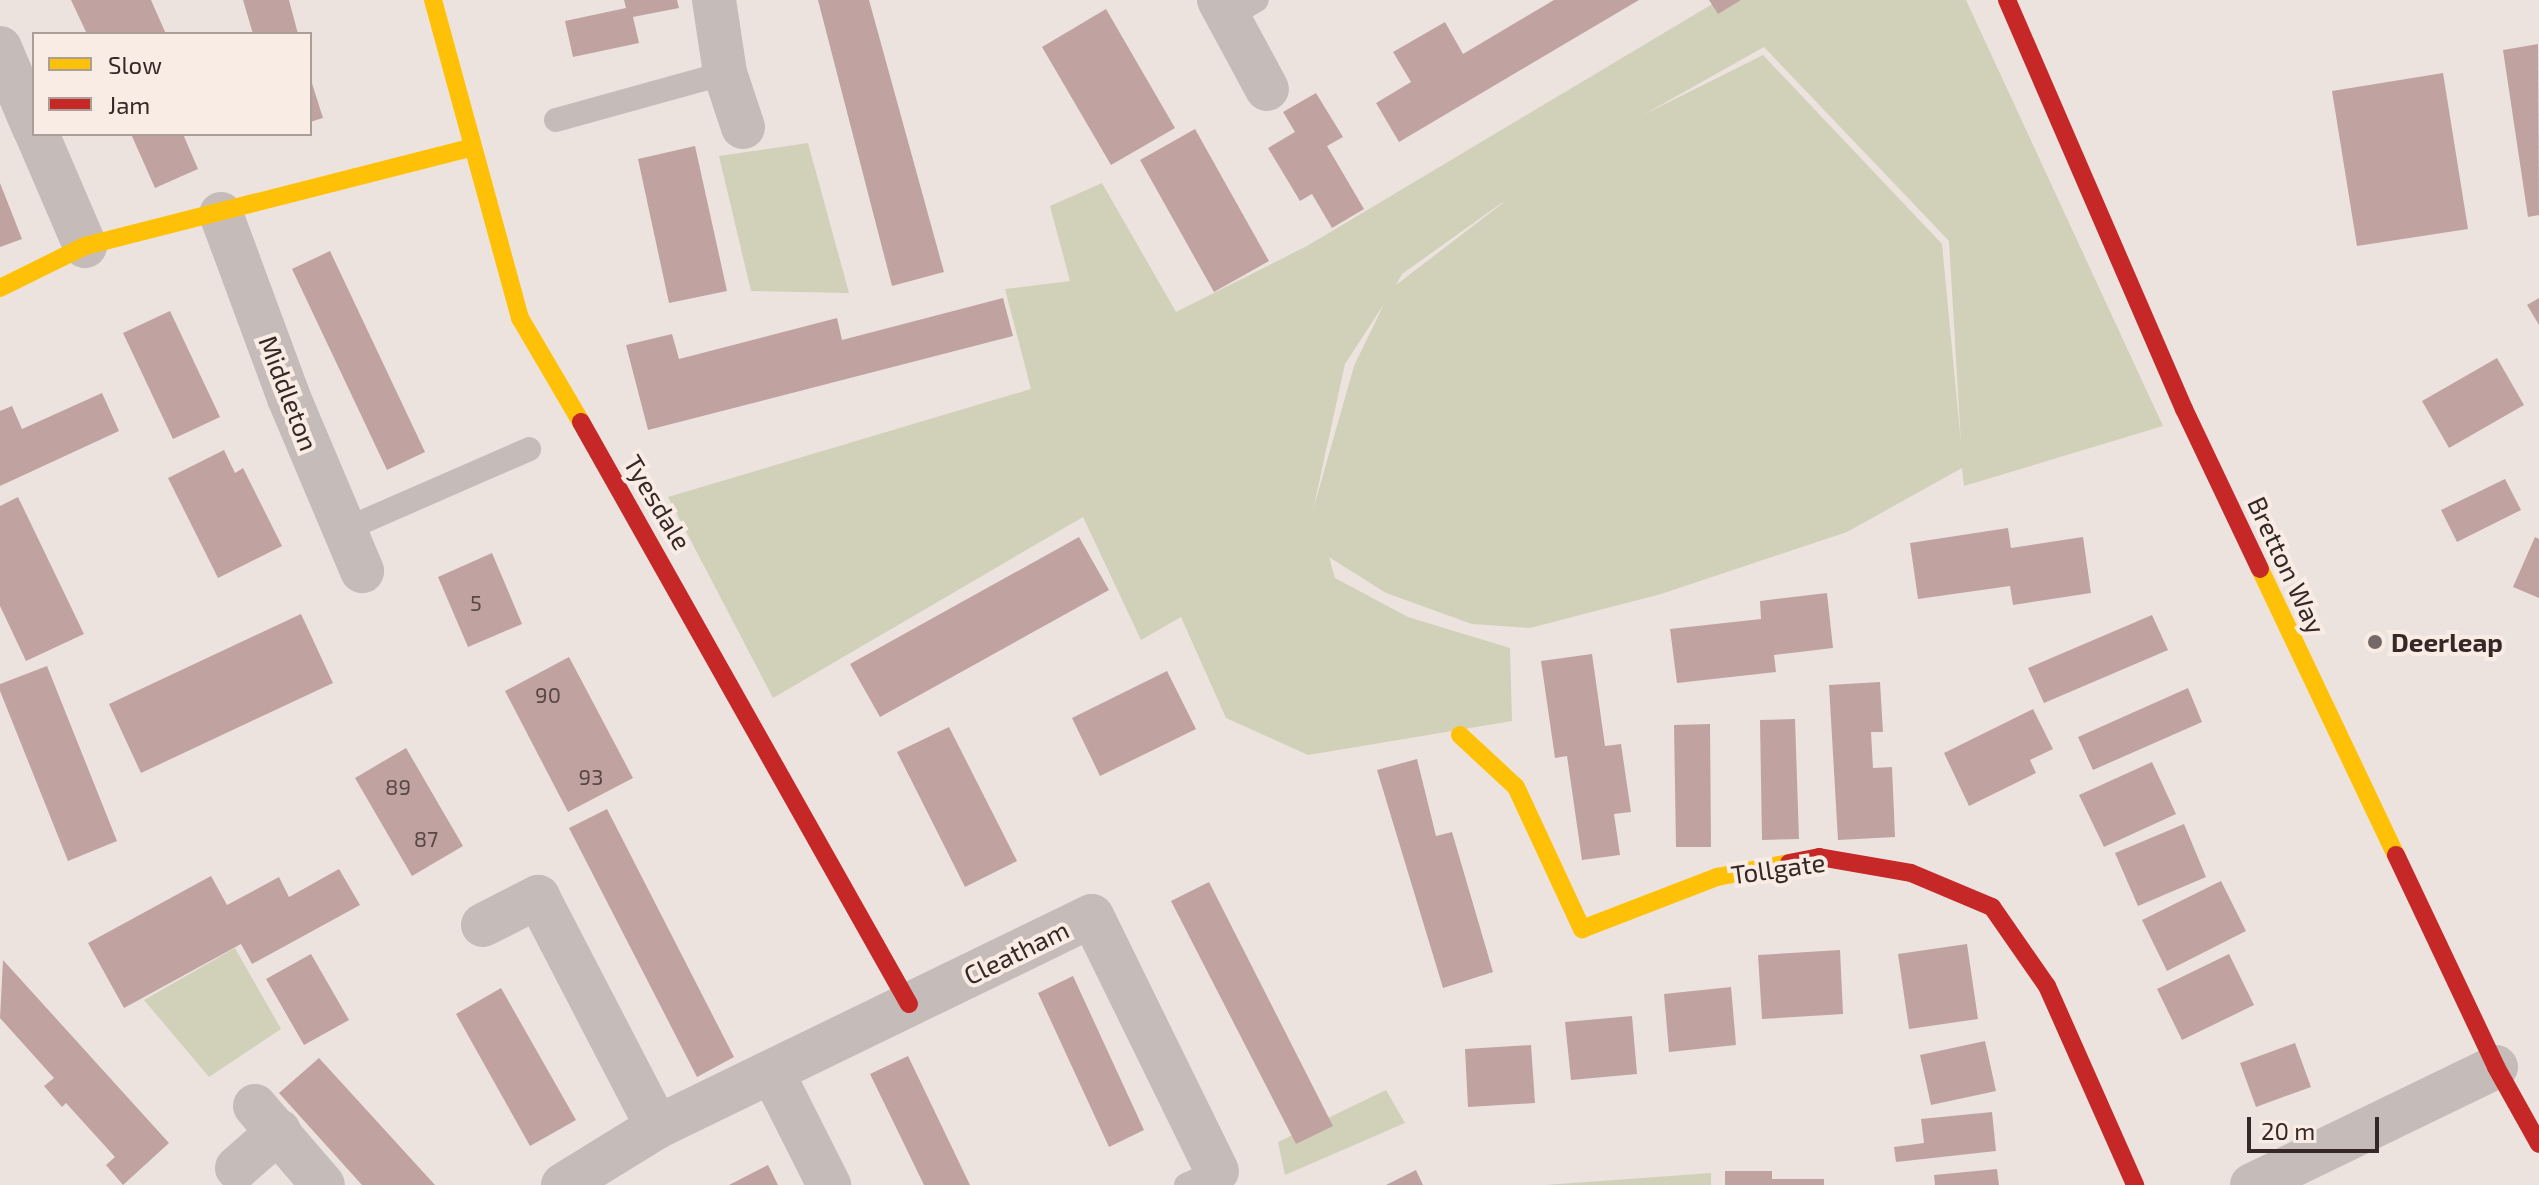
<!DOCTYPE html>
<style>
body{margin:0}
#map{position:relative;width:2539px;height:1185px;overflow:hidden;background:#ece3df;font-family:"Exo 2",sans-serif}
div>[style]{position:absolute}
.green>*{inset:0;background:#d1d0b8}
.building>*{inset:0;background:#c0a3a0}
.lane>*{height:24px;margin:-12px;padding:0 12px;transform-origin:12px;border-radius:12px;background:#c5bbb8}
.street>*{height:44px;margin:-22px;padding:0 22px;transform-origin:22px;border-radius:22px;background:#c5bbb8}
.slow>*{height:18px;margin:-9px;padding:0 9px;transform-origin:9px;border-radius:9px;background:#ffc107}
.jam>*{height:18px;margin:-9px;padding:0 9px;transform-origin:9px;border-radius:9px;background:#c62828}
.dots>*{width:22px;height:22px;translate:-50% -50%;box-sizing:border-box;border:4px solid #f9ece5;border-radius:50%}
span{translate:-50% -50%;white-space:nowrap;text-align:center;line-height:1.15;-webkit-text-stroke:8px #f9ece5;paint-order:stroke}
.number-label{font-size:22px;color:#584744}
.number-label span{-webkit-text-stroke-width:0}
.street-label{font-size:26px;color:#352826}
.poi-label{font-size:26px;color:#352826;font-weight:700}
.left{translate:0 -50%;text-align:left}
.legend{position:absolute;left:32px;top:32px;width:280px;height:104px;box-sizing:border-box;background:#f9ece5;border:2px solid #ab9e99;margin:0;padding:10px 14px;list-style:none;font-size:24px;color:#352826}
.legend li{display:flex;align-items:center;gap:16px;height:40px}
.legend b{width:40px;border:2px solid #ab9e99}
.scale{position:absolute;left:2247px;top:1117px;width:132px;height:36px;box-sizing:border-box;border:4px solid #352826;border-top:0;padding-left:10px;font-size:24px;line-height:28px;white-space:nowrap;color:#352826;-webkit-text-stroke:6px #f9ece5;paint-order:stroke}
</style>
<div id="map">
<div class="green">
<i style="clip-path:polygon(evenodd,1719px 0,1966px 0,2163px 426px,1964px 486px,1962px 468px,1847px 532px,1661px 594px,1530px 628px,1472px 624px,1386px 593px,1329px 557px,1335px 578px,1408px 617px,1510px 648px,1512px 721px,1308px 755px,1226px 718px,1181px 617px,1141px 640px,1083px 517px,773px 698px,668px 497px,1031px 389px,1005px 289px,1070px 281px,1050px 206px,1102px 183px,1176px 312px,1307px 246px,1719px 0,1764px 47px,1949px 241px,1961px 443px,1942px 244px,1763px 55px,1643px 115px,1764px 47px,1719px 0,1503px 202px,1503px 203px,1396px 285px,1402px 274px,1503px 202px,1719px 0,1384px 304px,1354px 366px,1313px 510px,1345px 364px,1384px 304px)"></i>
<i style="clip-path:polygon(808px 143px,849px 293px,751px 291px,719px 156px)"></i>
<i style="clip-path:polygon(235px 948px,281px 1029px,209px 1077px,144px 1000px)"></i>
<i style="clip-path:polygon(1386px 1090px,1405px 1123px,1285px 1175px,1278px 1142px)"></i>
<i style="clip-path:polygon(1711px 1173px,1711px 1185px,1545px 1185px)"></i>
</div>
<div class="building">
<i style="clip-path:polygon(71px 0,151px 0,166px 34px,87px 34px)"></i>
<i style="clip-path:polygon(243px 0,289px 0,298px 34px,253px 34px)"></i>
<i style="clip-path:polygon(624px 0,677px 0,679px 8px,633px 17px,639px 43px,573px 57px,565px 21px,626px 8px)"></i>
<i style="clip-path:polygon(818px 0,869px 0,944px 272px,892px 286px)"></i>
<i style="clip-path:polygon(1554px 0,1639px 0,1399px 142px,1376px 103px,1411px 82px,1393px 52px,1445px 22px,1463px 54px)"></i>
<i style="clip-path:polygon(1709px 0,1741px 0,1718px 14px)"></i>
<i style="clip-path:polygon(1106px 9px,1175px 128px,1111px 165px,1042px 47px)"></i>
<i style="clip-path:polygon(2538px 44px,2539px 215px,2528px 217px,2503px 50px)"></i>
<i style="clip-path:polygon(2443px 73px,2468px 229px,2357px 246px,2332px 91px)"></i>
<i style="clip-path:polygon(310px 77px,323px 118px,310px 122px)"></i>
<i style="clip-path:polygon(1316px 93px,1343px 137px,1327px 146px,1364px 209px,1332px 228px,1312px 194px,1300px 201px,1268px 148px,1295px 132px,1283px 112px)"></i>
<i style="clip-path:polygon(1195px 129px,1269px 261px,1214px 292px,1140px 160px)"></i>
<i style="clip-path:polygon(131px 134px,183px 134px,198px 169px,155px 188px)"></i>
<i style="clip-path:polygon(695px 146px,727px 291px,669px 303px,638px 159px)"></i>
<i style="clip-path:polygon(0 183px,22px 239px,0 247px)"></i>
<i style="clip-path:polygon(330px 251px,425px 452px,387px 470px,292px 269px)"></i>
<i style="clip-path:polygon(1003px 298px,1013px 336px,648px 430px,626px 345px,672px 334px,679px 359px,837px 318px,842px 340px)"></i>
<i style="clip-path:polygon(2539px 298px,2539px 325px,2527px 305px)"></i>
<i style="clip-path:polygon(170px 311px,220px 417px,173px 439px,123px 333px)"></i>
<i style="clip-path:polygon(2497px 358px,2524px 405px,2449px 448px,2422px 401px)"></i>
<i style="clip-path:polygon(102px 393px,119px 431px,0 486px,0 411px,12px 406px,22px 429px)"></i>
<i style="clip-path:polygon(224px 450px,235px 473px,243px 468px,282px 546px,218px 578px,168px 478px)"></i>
<i style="clip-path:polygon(2505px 479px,2521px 510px,2457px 542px,2441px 510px)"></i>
<i style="clip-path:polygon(18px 497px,84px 634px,26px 661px,0 606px,0 506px)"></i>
<i style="clip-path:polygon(2008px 528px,2011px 548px,2083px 537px,2091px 593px,2013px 605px,2010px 586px,1918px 599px,1910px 543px)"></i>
<i style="clip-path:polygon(1079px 537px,1109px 590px,880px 717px,850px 664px)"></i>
<i style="clip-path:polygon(2535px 537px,2539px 539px,2539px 598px,2513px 587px)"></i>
<i style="clip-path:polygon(492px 553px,522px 624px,468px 647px,438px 577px)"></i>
<i style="clip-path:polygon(1827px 593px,1833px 648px,1774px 655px,1776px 672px,1677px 683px,1670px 629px,1761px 619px,1760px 601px)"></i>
<i style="clip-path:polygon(301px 614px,333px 683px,141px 773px,109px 704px)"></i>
<i style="clip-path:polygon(2152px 615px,2168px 650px,2044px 703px,2028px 668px)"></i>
<i style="clip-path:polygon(1592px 654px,1605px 746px,1621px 744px,1631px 812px,1614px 814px,1620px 855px,1582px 860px,1567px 756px,1555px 758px,1541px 661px)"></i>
<i style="clip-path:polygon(569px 657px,633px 778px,568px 812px,505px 691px)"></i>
<i style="clip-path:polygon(47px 666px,117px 841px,68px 861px,0 691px,0 684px)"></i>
<i style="clip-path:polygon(1167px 671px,1196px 729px,1100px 776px,1072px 718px)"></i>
<i style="clip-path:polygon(1880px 682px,1883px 732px,1871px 732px,1873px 768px,1892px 767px,1895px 837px,1838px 840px,1829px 685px)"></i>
<i style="clip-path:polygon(2188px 688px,2202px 722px,2093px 770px,2078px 737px)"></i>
<i style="clip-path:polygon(2033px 709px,2053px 749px,2030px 760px,2036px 773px,1969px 806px,1944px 753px)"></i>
<i style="clip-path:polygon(1795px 719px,1799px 839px,1762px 840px,1760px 720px)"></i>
<i style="clip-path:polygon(1710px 724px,1711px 847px,1676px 847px,1674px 725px)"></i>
<i style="clip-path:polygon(949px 727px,1017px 861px,965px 887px,897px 752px)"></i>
<i style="clip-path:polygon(406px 748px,463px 846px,412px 876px,355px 778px)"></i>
<i style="clip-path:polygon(1417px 759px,1436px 836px,1452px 832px,1493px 972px,1443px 988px,1377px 770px)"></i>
<i style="clip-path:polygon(2152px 762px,2176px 814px,2104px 847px,2079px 795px)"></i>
<i style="clip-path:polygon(607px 809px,734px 1057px,697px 1077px,569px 828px)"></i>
<i style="clip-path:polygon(2184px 824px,2206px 877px,2138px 906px,2115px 853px)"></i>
<i style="clip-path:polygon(339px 869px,360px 905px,252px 964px,241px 944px,124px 1008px,88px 943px,211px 876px,227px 905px,279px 877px,289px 897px)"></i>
<i style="clip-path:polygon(2221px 881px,2246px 931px,2167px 971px,2142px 920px)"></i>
<i style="clip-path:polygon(1209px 882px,1333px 1126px,1296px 1144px,1171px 901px)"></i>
<i style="clip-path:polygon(1967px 944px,1978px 1019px,1909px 1029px,1898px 954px)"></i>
<i style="clip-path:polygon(1840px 950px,1843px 1014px,1762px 1019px,1758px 955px)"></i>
<i style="clip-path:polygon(311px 954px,349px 1020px,304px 1045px,266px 979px)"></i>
<i style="clip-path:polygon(2229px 954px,2254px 1005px,2182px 1040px,2157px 989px)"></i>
<i style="clip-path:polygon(3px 960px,169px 1143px,123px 1185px,106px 1165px,115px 1157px,66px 1103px,62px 1107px,44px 1086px,54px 1078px,0 1018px)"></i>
<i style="clip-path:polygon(1073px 976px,1144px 1130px,1109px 1147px,1038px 993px)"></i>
<i style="clip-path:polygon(1731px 987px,1736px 1045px,1669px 1052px,1664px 994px)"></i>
<i style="clip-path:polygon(501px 988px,576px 1120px,530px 1146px,456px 1014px)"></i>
<i style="clip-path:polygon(1632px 1016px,1637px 1074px,1571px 1080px,1565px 1022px)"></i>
<i style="clip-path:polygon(1985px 1041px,1996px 1091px,1931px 1105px,1920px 1055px)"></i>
<i style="clip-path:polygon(2295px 1043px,2311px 1087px,2256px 1107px,2240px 1063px)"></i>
<i style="clip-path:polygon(1531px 1045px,1535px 1103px,1468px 1107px,1465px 1049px)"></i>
<i style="clip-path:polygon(908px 1056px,970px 1185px,924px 1185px,870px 1074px)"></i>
<i style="clip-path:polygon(319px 1058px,435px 1185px,362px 1185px,279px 1093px)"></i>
<i style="clip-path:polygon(1992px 1112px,1996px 1151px,1896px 1162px,1894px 1147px,1924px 1143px,1921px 1119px)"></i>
<i style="clip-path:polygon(768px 1165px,778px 1185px,729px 1185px)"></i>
<i style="clip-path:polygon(1997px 1169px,1999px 1185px,1935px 1185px,1934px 1175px)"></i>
<i style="clip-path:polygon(1416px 1170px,1423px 1185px,1386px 1185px)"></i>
<i style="clip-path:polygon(1725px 1171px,1772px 1171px,1772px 1179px,1824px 1179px,1824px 1185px,1725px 1185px)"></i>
</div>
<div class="lane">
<i style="left:1229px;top:16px;width:32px;rotate:-30deg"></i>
<i style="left:556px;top:120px;width:175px;rotate:-15.5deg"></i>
<i style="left:344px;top:530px;width:202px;rotate:-23.6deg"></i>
<i style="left:1186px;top:1185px;width:34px;rotate:-24deg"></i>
</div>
<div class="street">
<i style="left:714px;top:0;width:74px;rotate:81.4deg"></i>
<i style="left:725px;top:73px;width:57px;rotate:71.6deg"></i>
<i style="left:1219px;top:0;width:101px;rotate:61.7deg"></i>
<i style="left:0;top:48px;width:87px;rotate:67deg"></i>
<i style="left:37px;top:134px;width:122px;rotate:66.8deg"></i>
<i style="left:221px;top:214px;width:196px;rotate:69.7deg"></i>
<i style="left:289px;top:398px;width:188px;rotate:67.1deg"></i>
<i style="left:483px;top:925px;width:62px;rotate:-27deg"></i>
<i style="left:538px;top:897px;width:259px;rotate:62.6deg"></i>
<i style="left:772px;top:1072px;width:127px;rotate:63.2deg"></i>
<i style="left:255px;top:1106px;width:104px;rotate:49.3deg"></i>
<i style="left:237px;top:1168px;width:56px;rotate:-41.4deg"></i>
<i style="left:563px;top:1185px;width:110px;rotate:-31.7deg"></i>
<i style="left:657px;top:1127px;width:483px;rotate:-25.9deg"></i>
<i style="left:1092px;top:916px;width:284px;rotate:63.9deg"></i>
<i style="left:2252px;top:1185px;width:271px;rotate:-25.8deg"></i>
</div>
<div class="slow">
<i style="left:433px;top:0;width:330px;rotate:74.7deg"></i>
<i style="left:520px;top:318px;width:121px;rotate:59.6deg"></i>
<i style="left:0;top:288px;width:95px;rotate:-26.3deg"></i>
<i style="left:85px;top:246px;width:397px;rotate:-14.3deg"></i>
<i style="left:2260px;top:569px;width:317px;rotate:64.6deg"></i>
<i style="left:1460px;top:735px;width:76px;rotate:42.9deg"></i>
<i style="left:1516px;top:787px;width:157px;rotate:65.1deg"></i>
<i style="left:1582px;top:929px;width:145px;rotate:-21.1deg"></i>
<i style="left:1717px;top:877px;width:73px;rotate:-11deg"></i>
</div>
<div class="jam">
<i style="left:2007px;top:0;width:446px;rotate:66.6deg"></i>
<i style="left:2184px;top:409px;width:177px;rotate:64.6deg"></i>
<i style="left:581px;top:422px;width:668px;rotate:60.6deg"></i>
<i style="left:2396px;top:855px;width:234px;rotate:64.7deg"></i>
<i style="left:2496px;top:1067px;width:88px;rotate:60.8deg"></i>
<i style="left:1789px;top:863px;width:31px;rotate:-11deg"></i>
<i style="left:1819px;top:857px;width:93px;rotate:9.9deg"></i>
<i style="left:1911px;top:873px;width:88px;rotate:22.8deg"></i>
<i style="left:1992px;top:907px;width:96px;rotate:55.2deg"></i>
<i style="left:2047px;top:986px;width:218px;rotate:66.1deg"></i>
</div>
<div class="dots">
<i style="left:2375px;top:642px;background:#756967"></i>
</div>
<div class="number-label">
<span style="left:476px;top:603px">5</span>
<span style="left:548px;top:695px">90</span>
<span style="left:591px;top:777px">93</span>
<span style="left:398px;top:787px">89</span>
<span style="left:426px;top:839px">87</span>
</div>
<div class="street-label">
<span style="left:289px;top:393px;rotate:69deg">Middleton</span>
<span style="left:658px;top:502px;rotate:59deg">Tyesdale</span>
<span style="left:2287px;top:565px;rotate:65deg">Bretton Way</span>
<span style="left:1778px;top:868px;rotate:-8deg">Tollgate</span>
<span style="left:1016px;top:952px;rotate:-26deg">Cleatham</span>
</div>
<div class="poi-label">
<span class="left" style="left:2391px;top:642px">Deerleap</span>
</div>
<ul class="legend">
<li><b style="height:10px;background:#ffc107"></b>Slow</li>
<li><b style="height:10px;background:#c62828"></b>Jam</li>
</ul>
<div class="scale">20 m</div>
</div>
